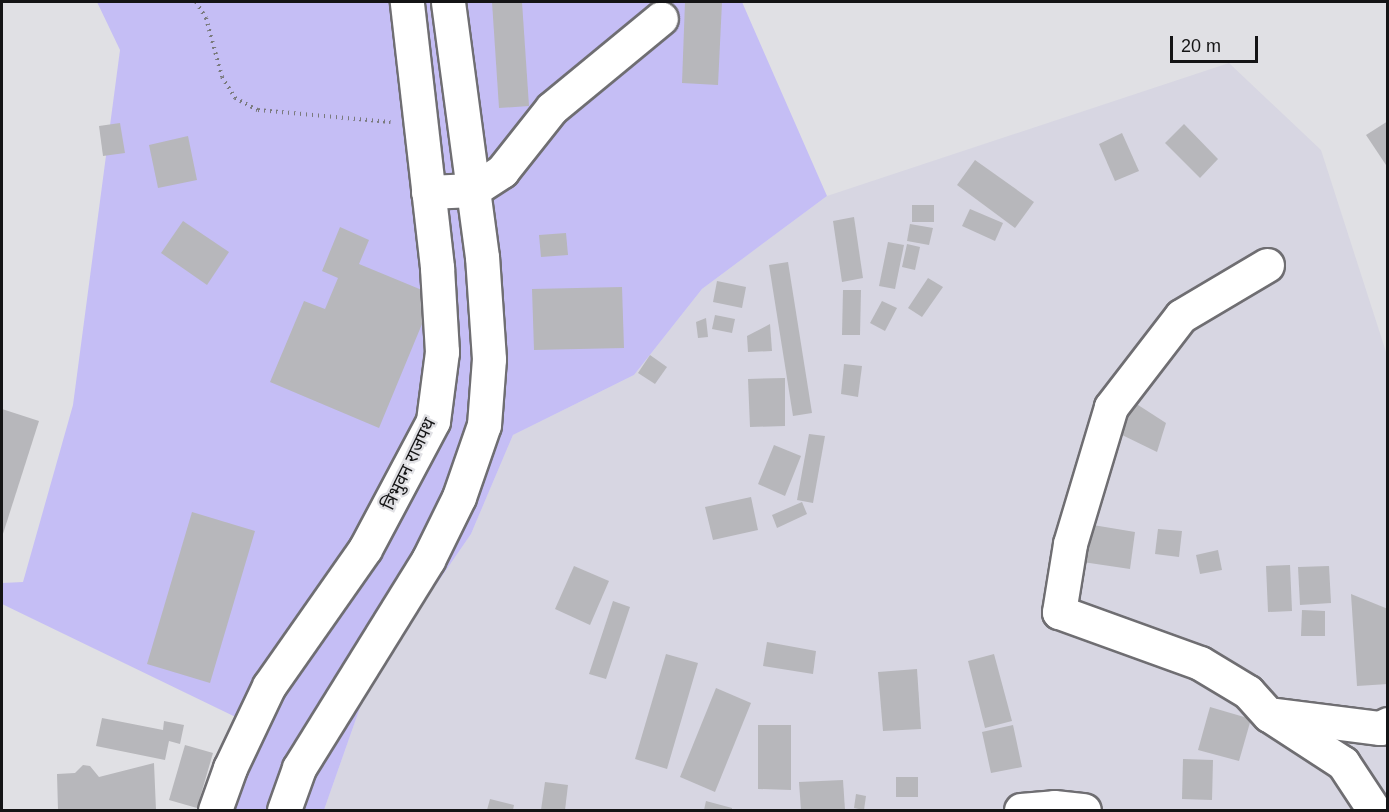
<!DOCTYPE html>
<meta charset="utf-8">
<style>
body{margin:0}
#map{position:relative;width:1389px;height:812px;overflow:hidden;background:#e0e0e4;font-family:Arial,"Noto Sans Devanagari",sans-serif}
div>[style]{position:absolute}
.built>*{inset:0;background:#d7d6e2}
.green>*{inset:0;background:#c5bef5}
.building>*{inset:0;background:#b7b7bb}
.path>*{height:4px;margin-top:-2px;transform-origin:0;background:repeating-linear-gradient(90deg,#7a7a7d 0 1.5px,transparent 0 6px)}
.roads{filter:drop-shadow(2px 0 #6f6e72) drop-shadow(-2px 0 #6f6e72) drop-shadow(0 2px #6f6e72) drop-shadow(0 -2px #6f6e72)}
.minor>*{height:33px;margin:-16.5px;padding:0 16.5px;transform-origin:16.5px;border-radius:16.5px;background:#fff}
.highway>*{height:33px;margin:-16.5px;padding:0 16.5px;transform-origin:16.5px;border-radius:16.5px;background:#fff}
span{translate:-50% -50%;white-space:nowrap;text-align:center;line-height:1.15;-webkit-text-stroke:4.5px #e0e0e4;paint-order:stroke}
.street-label{font-size:18px;color:#141415}
.frame{position:absolute;inset:0;border:3px solid #141415;pointer-events:none}
.scale{position:absolute;left:1170px;top:36px;width:88px;height:27px;box-sizing:border-box;border:3px solid #141415;border-top:0;padding-left:8px;font-size:18px;line-height:21px;white-space:nowrap;color:#141415;-webkit-text-stroke:4px #e0e0e4;paint-order:stroke}
</style>
<div id="map">
<div class="built">
<i style="clip-path:polygon(1229px 63px,1321px 150px,1387px 355px,1387px 810px,324px 810px,369px 682px,471px 534px,513px 435px,634px 375px,702px 289px,827px 196px)"></i>
</div>
<div class="green">
<i style="clip-path:polygon(97px 2px,742px 2px,827px 196px,702px 289px,634px 375px,513px 435px,471px 534px,369px 682px,324px 810px,223px 810px,250px 724px,2px 604px,2px 583px,23px 582px,73px 405px,120px 50px)"></i>
</div>
<div class="building">
<i style="clip-path:polygon(492px 2px,522px 2px,529px 106px,499px 108px)"></i>
<i style="clip-path:polygon(685px 2px,722px 2px,718px 85px,682px 83px)"></i>
<i style="clip-path:polygon(1388px 121px,1388px 168px,1366px 135px)"></i>
<i style="clip-path:polygon(120px 123px,125px 153px,103px 156px,99px 126px)"></i>
<i style="clip-path:polygon(1184px 124px,1218px 159px,1200px 178px,1165px 143px)"></i>
<i style="clip-path:polygon(1122px 133px,1139px 171px,1115px 181px,1099px 144px)"></i>
<i style="clip-path:polygon(188px 136px,197px 180px,158px 188px,149px 145px)"></i>
<i style="clip-path:polygon(975px 160px,1034px 202px,1015px 228px,957px 185px)"></i>
<i style="clip-path:polygon(912px 205px,934px 205px,934px 222px,912px 222px)"></i>
<i style="clip-path:polygon(970px 209px,1003px 223px,995px 241px,962px 226px)"></i>
<i style="clip-path:polygon(854px 217px,863px 278px,842px 282px,833px 221px)"></i>
<i style="clip-path:polygon(183px 221px,229px 252px,207px 285px,161px 253px)"></i>
<i style="clip-path:polygon(910px 224px,933px 228px,929px 245px,907px 241px)"></i>
<i style="clip-path:polygon(340px 227px,369px 240px,359px 264px,434px 295px,379px 428px,270px 382px,304px 301px,325px 309px,338px 278px,322px 271px)"></i>
<i style="clip-path:polygon(566px 233px,568px 255px,541px 257px,539px 235px)"></i>
<i style="clip-path:polygon(888px 242px,904px 245px,895px 289px,879px 286px)"></i>
<i style="clip-path:polygon(907px 244px,920px 247px,915px 270px,902px 267px)"></i>
<i style="clip-path:polygon(788px 262px,812px 413px,793px 416px,769px 265px)"></i>
<i style="clip-path:polygon(928px 278px,943px 287px,922px 317px,908px 308px)"></i>
<i style="clip-path:polygon(717px 281px,746px 287px,742px 308px,713px 302px)"></i>
<i style="clip-path:polygon(622px 287px,624px 348px,534px 350px,532px 289px)"></i>
<i style="clip-path:polygon(843px 290px,861px 290px,860px 335px,842px 335px)"></i>
<i style="clip-path:polygon(882px 301px,897px 308px,885px 331px,870px 323px)"></i>
<i style="clip-path:polygon(715px 315px,735px 319px,732px 333px,712px 329px)"></i>
<i style="clip-path:polygon(706px 318px,708px 337px,698px 338px,696px 322px)"></i>
<i style="clip-path:polygon(770px 324px,772px 351px,748px 352px,747px 336px)"></i>
<i style="clip-path:polygon(650px 355px,667px 367px,655px 384px,638px 373px)"></i>
<i style="clip-path:polygon(844px 364px,862px 366px,858px 397px,841px 394px)"></i>
<i style="clip-path:polygon(785px 378px,785px 426px,750px 427px,748px 379px)"></i>
<i style="clip-path:polygon(1135px 403px,1166px 423px,1157px 452px,1118px 433px)"></i>
<i style="clip-path:polygon(2px 409px,39px 421px,2px 537px)"></i>
<i style="clip-path:polygon(809px 434px,825px 436px,813px 503px,797px 500px)"></i>
<i style="clip-path:polygon(774px 445px,801px 456px,785px 496px,758px 484px)"></i>
<i style="clip-path:polygon(751px 497px,758px 530px,713px 540px,705px 507px)"></i>
<i style="clip-path:polygon(802px 502px,807px 514px,777px 528px,772px 515px)"></i>
<i style="clip-path:polygon(192px 512px,255px 531px,210px 683px,147px 664px)"></i>
<i style="clip-path:polygon(1081px 523px,1135px 532px,1130px 569px,1076px 561px)"></i>
<i style="clip-path:polygon(1158px 529px,1182px 531px,1179px 557px,1155px 554px)"></i>
<i style="clip-path:polygon(1218px 550px,1222px 570px,1200px 574px,1196px 555px)"></i>
<i style="clip-path:polygon(1290px 565px,1292px 611px,1268px 612px,1266px 566px)"></i>
<i style="clip-path:polygon(574px 566px,609px 581px,590px 625px,555px 609px)"></i>
<i style="clip-path:polygon(1329px 566px,1331px 603px,1300px 605px,1298px 567px)"></i>
<i style="clip-path:polygon(1351px 594px,1388px 609px,1388px 684px,1357px 686px)"></i>
<i style="clip-path:polygon(613px 601px,630px 607px,606px 679px,589px 674px)"></i>
<i style="clip-path:polygon(1302px 610px,1325px 611px,1325px 636px,1301px 636px)"></i>
<i style="clip-path:polygon(767px 642px,816px 651px,813px 674px,763px 666px)"></i>
<i style="clip-path:polygon(666px 654px,698px 663px,667px 769px,635px 759px)"></i>
<i style="clip-path:polygon(994px 654px,1012px 721px,985px 728px,968px 661px)"></i>
<i style="clip-path:polygon(917px 669px,921px 729px,883px 731px,878px 672px)"></i>
<i style="clip-path:polygon(716px 688px,751px 703px,715px 792px,680px 777px)"></i>
<i style="clip-path:polygon(1210px 707px,1251px 719px,1239px 761px,1198px 750px)"></i>
<i style="clip-path:polygon(102px 718px,163px 730px,164px 721px,184px 725px,180px 744px,169px 741px,165px 760px,96px 746px)"></i>
<i style="clip-path:polygon(758px 725px,791px 725px,791px 790px,758px 789px)"></i>
<i style="clip-path:polygon(1013px 725px,1022px 767px,991px 773px,982px 732px)"></i>
<i style="clip-path:polygon(185px 745px,213px 753px,197px 808px,169px 800px)"></i>
<i style="clip-path:polygon(1183px 759px,1213px 760px,1212px 800px,1182px 799px)"></i>
<i style="clip-path:polygon(154px 763px,156px 810px,58px 810px,57px 774px,75px 773px,83px 765px,90px 766px,99px 777px)"></i>
<i style="clip-path:polygon(896px 777px,918px 777px,918px 797px,896px 797px)"></i>
<i style="clip-path:polygon(843px 780px,845px 810px,801px 810px,799px 782px)"></i>
<i style="clip-path:polygon(545px 782px,568px 785px,565px 810px,541px 810px)"></i>
<i style="clip-path:polygon(856px 794px,866px 796px,864px 810px,854px 808px)"></i>
<i style="clip-path:polygon(490px 799px,514px 805px,513px 810px,487px 810px)"></i>
<i style="clip-path:polygon(706px 801px,732px 808px,732px 810px,704px 810px)"></i>
</div>
<div class="path">
<i style="left:196px;top:2px;width:19px;rotate:58deg"></i>
<i style="left:206px;top:18px;width:61px;rotate:74.8deg"></i>
<i style="left:222px;top:77px;width:25px;rotate:58deg"></i>
<i style="left:235px;top:98px;width:26px;rotate:28deg"></i>
<i style="left:258px;top:110px;width:133px;rotate:5.2deg"></i>
</div>
<div class="roads">
<div class="minor">
<i style="left:428px;top:192px;width:45px;rotate:-2.5deg"></i>
<i style="left:473px;top:190px;width:35px;rotate:-33deg"></i>
<i style="left:502px;top:171px;width:80px;rotate:-51.6deg"></i>
<i style="left:552px;top:108px;width:141px;rotate:-39.5deg"></i>
<i style="left:1267px;top:265px;width:100px;rotate:149.3deg"></i>
<i style="left:1181px;top:316px;width:115px;rotate:127.6deg"></i>
<i style="left:1111px;top:407px;width:143px;rotate:106.7deg"></i>
<i style="left:1070px;top:544px;width:69px;rotate:99.2deg"></i>
<i style="left:1059px;top:612px;width:150px;rotate:19.9deg"></i>
<i style="left:1200px;top:663px;width:56px;rotate:31.1deg"></i>
<i style="left:1248px;top:692px;width:31px;rotate:48deg"></i>
<i style="left:1269px;top:715px;width:88px;rotate:33deg"></i>
<i style="left:1343px;top:763px;width:56px;rotate:56.6deg"></i>
<i style="left:1277px;top:715px;width:104px;rotate:7.2deg"></i>
<i style="left:1380px;top:728px;width:9px;rotate:-27deg"></i>
<i style="left:1021px;top:810px;width:33px;rotate:-5deg"></i>
<i style="left:1054px;top:807px;width:30px;rotate:6deg"></i>
</div>
<div class="highway">
<i style="left:215px;top:810px;width:45px;rotate:-70.3deg"></i>
<i style="left:230px;top:768px;width:91px;rotate:-64.6deg"></i>
<i style="left:269px;top:686px;width:167px;rotate:-55deg"></i>
<i style="left:365px;top:549px;width:145px;rotate:-62deg"></i>
<i style="left:433px;top:421px;width:70px;rotate:-82.6deg"></i>
<i style="left:442px;top:352px;width:85px;rotate:-93.4deg"></i>
<i style="left:437px;top:267px;width:267px;rotate:-96.5deg"></i>
<i style="left:284px;top:810px;width:45px;rotate:-70.3deg"></i>
<i style="left:299px;top:768px;width:245px;rotate:-58.2deg"></i>
<i style="left:428px;top:560px;width:70px;rotate:-63.8deg"></i>
<i style="left:459px;top:497px;width:76px;rotate:-70.9deg"></i>
<i style="left:484px;top:425px;width:66px;rotate:-85.7deg"></i>
<i style="left:489px;top:359px;width:102px;rotate:-93.9deg"></i>
<i style="left:482px;top:257px;width:257px;rotate:-97.6deg"></i>
</div>
</div>
<div class="street-label">
<span style="left:409px;top:464px;rotate:-64deg">त्रिभुवन राजपथ</span>
</div>
<div class="frame"></div>
<div class="scale">20 m</div>
</div>
